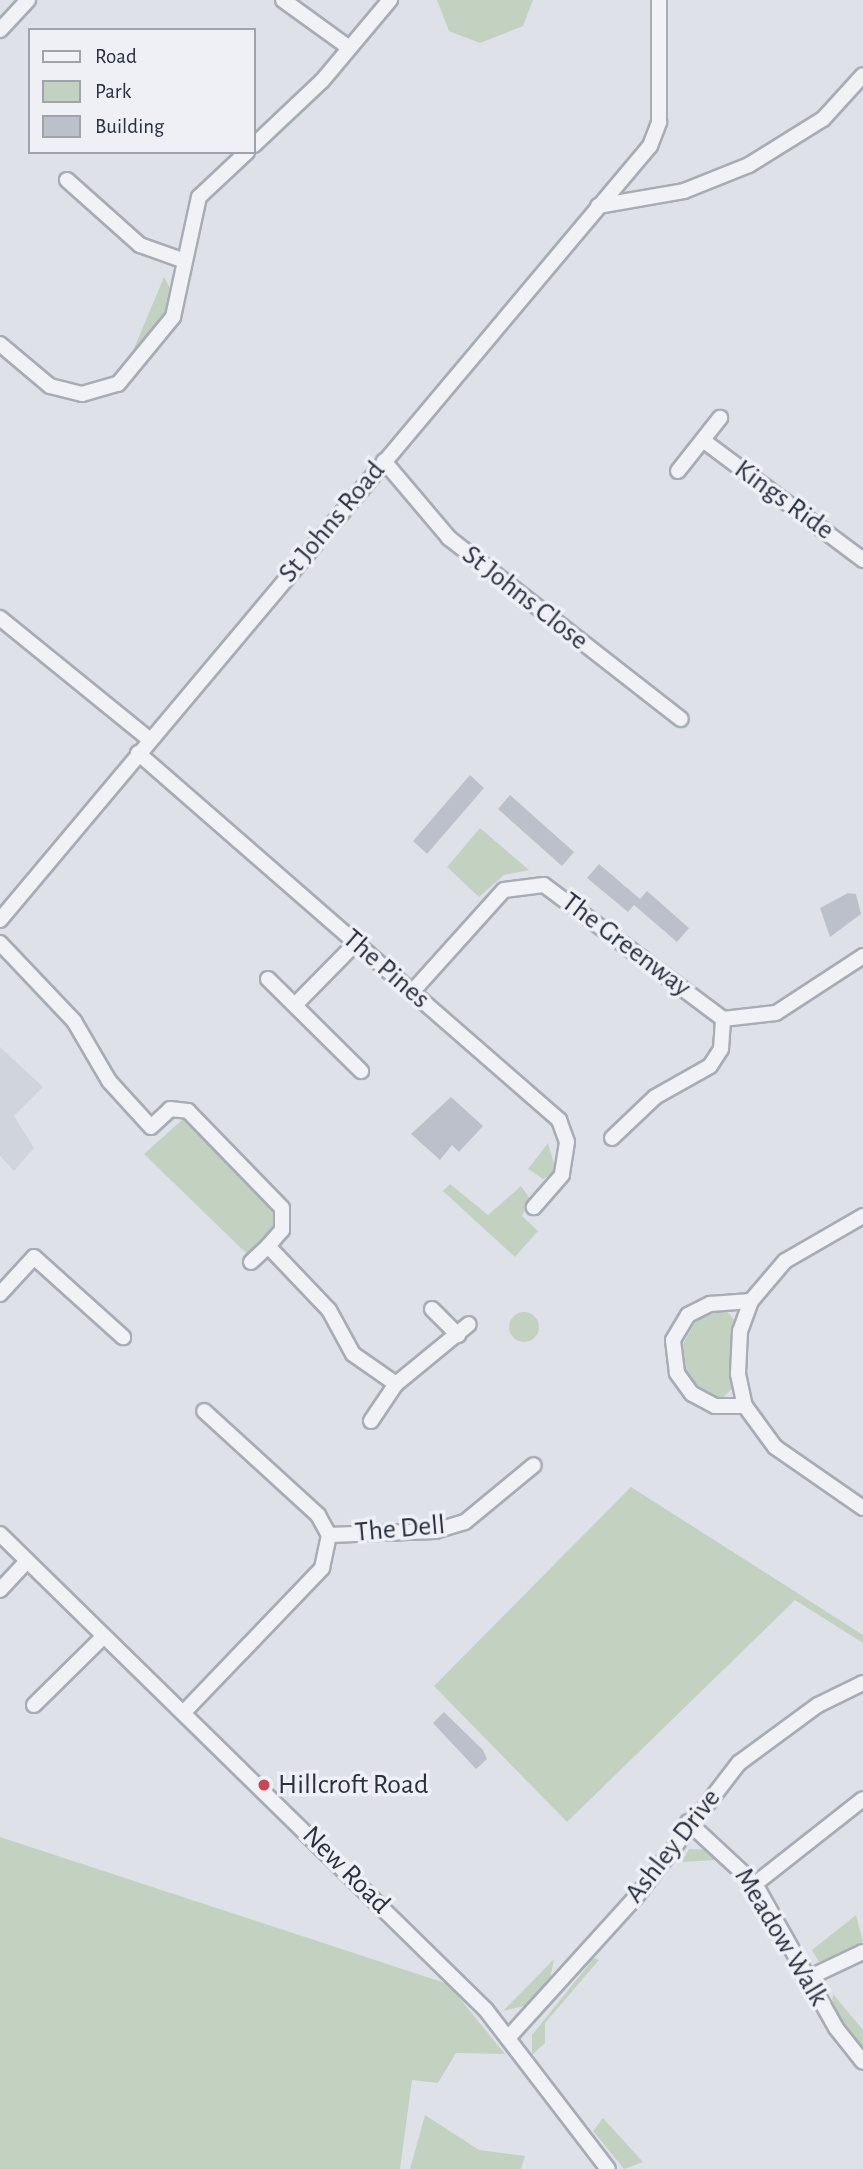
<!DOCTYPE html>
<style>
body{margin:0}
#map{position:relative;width:863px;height:2169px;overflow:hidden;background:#dee2e8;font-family:"Alegreya Sans",sans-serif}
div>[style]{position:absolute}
.built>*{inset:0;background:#d0d4dd}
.green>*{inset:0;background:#c3d1c0}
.round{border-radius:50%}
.building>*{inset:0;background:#bcc0ca}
.roads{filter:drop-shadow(2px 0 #a7acb5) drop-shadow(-2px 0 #a7acb5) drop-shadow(0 2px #a7acb5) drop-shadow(0 -2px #a7acb5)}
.minor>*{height:14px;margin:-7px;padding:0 7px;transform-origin:7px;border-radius:7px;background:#f1f2f6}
.dots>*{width:19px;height:19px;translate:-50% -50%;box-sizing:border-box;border:4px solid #eef0f5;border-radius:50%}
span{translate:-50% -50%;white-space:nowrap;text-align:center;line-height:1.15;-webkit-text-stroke:7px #eef0f5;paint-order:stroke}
.street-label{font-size:28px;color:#282f3e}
.poi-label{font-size:28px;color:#282f3e}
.left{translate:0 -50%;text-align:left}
.legend{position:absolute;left:28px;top:28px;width:228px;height:126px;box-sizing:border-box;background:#eef0f5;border:2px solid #9fa3ac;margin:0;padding:9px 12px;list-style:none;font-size:21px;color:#282f3e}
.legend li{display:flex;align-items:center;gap:14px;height:35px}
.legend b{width:35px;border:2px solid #9fa3ac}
</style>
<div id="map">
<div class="built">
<i style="clip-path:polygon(0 1047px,43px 1087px,14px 1116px,34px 1148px,14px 1171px,0 1156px)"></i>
</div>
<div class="green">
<i style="clip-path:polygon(437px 0,533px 0,523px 26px,480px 43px,449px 31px)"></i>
<i style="clip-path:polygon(164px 277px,172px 292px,166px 319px,128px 363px)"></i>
<i style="clip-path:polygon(480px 828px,529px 870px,504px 875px,479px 897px,447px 867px)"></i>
<i style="clip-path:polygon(183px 1119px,273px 1212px,273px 1231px,249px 1256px,144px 1154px)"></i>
<i style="clip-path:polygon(548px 1143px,556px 1171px,543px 1179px,528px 1169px)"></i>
<i style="clip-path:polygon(450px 1184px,488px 1215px,521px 1186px,530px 1199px,522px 1216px,538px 1231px,515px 1257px,443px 1191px)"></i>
<i style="clip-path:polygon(726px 1310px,735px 1321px,735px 1386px,718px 1402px,687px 1379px,681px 1347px,698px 1318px)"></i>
<i class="round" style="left:509px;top:1312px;width:30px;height:30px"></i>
<i style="clip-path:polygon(631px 1487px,863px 1635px,863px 1643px,795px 1600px,567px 1822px,434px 1686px)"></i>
<i style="clip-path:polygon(0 1837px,448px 1984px,505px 2054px,456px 2053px,438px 2083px,412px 2080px,400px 2169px,0 2169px)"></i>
<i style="clip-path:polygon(689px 1849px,713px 1850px,763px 1906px,715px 1860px,682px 1862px)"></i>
<i style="clip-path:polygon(856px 1915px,863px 1942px,819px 1962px,812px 1950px)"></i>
<i style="clip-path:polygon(594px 1958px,599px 1960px,545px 2023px,545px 2043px,532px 2055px,532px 2035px)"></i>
<i style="clip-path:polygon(554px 1959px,550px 1979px,532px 2004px,503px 2011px)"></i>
<i style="clip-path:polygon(833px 1994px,863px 2030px,863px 2049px,832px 2005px)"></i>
<i style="clip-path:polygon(425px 2115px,479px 2150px,525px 2156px,521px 2169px,410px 2169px)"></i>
<i style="clip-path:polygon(603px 2118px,643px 2162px,624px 2169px,593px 2131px)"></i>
</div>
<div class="building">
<i style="clip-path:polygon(470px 775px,484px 788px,427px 854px,413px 841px)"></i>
<i style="clip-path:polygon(510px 795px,574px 852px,562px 866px,498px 809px)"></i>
<i style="clip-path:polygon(599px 864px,640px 899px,647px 891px,689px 928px,677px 942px,634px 905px,628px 912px,587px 878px)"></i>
<i style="clip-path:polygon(848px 893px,856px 894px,861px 914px,830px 937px,820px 908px)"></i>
<i style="clip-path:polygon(451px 1097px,483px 1126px,459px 1152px,452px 1145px,440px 1160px,411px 1134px)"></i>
<i style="clip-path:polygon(444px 1712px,483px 1750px,487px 1759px,476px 1769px,433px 1723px)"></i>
</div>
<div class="roads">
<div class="minor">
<i style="left:283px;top:0;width:80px;rotate:35.9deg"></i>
<i style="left:0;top:30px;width:41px;rotate:-47deg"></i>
<i style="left:254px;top:145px;width:93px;rotate:-43.3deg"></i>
<i style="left:322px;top:81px;width:106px;rotate:-50deg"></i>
<i style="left:67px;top:180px;width:98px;rotate:41.7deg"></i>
<i style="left:140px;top:245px;width:45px;rotate:19.7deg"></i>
<i style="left:598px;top:206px;width:87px;rotate:-9.9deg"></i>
<i style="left:684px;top:191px;width:70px;rotate:-21.8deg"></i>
<i style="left:749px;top:165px;width:87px;rotate:-31.9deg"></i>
<i style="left:823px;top:119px;width:59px;rotate:-47.7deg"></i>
<i style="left:0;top:344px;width:65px;rotate:40deg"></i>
<i style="left:50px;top:386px;width:33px;rotate:14deg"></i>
<i style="left:82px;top:394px;width:37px;rotate:-16deg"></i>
<i style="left:118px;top:384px;width:87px;rotate:-50.6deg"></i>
<i style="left:173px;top:317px;width:123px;rotate:-77.8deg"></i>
<i style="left:199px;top:197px;width:66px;rotate:-43.2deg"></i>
<i style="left:704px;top:441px;width:199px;rotate:36.8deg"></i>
<i style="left:384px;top:461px;width:101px;rotate:49.8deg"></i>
<i style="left:449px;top:538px;width:294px;rotate:38deg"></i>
<i style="left:678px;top:471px;width:68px;rotate:-51.6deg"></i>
<i style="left:0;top:618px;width:192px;rotate:39.1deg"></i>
<i style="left:138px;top:753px;width:559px;rotate:41.08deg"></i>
<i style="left:559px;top:1120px;width:23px;rotate:70deg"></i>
<i style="left:567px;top:1142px;width:33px;rotate:99deg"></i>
<i style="left:562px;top:1175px;width:43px;rotate:131.2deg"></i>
<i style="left:0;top:920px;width:1011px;rotate:-49.98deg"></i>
<i style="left:650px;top:146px;width:26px;rotate:-69deg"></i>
<i style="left:659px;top:122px;width:122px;rotate:-90deg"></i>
<i style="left:0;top:943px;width:108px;rotate:46.5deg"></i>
<i style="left:74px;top:1021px;width:69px;rotate:59.7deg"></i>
<i style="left:109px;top:1081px;width:62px;rotate:47.6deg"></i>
<i style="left:151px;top:1127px;width:26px;rotate:-43deg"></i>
<i style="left:170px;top:1109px;width:18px;rotate:6deg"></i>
<i style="left:188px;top:1111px;width:135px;rotate:45.9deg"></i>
<i style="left:282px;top:1208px;width:22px;rotate:90deg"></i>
<i style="left:282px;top:1230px;width:21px;rotate:131deg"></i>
<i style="left:268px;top:1246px;width:88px;rotate:46.4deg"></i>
<i style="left:329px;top:1310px;width:50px;rotate:61.4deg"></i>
<i style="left:353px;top:1354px;width:52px;rotate:34.9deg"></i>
<i style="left:396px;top:1384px;width:94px;rotate:-39.4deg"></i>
<i style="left:268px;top:979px;width:131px;rotate:44.7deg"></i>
<i style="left:412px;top:992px;width:137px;rotate:-48deg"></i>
<i style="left:504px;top:890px;width:40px;rotate:-7.1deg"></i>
<i style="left:544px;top:885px;width:224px;rotate:36.8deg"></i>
<i style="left:723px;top:1019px;width:53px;rotate:-6.5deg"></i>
<i style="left:776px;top:1013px;width:104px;rotate:-33.2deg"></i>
<i style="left:295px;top:1005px;width:86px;rotate:-45.5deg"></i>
<i style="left:612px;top:1138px;width:59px;rotate:-43.6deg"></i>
<i style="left:655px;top:1097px;width:63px;rotate:-29.4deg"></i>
<i style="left:710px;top:1066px;width:20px;rotate:-57deg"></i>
<i style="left:721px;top:1049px;width:30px;rotate:-86deg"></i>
<i style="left:863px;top:1216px;width:90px;rotate:150deg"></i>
<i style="left:785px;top:1261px;width:52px;rotate:130.4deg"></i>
<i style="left:751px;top:1301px;width:32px;rotate:110deg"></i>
<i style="left:740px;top:1331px;width:43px;rotate:92.7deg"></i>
<i style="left:738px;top:1374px;width:33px;rotate:78deg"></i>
<i style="left:745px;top:1406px;width:51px;rotate:53.8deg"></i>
<i style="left:775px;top:1447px;width:107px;rotate:34.7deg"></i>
<i style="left:251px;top:1262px;width:23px;rotate:-43deg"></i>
<i style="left:0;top:1294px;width:50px;rotate:-47.4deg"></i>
<i style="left:34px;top:1257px;width:120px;rotate:42deg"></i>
<i style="left:432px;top:1309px;width:37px;rotate:45deg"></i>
<i style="left:745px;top:1406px;width:30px;rotate:180deg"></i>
<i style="left:715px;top:1406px;width:26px;rotate:-152deg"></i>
<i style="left:692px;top:1394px;width:26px;rotate:-126deg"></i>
<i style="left:677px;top:1373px;width:33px;rotate:-97deg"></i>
<i style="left:673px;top:1340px;width:29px;rotate:-59deg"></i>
<i style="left:688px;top:1315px;width:25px;rotate:-27deg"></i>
<i style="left:710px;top:1304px;width:41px;rotate:-4.2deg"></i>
<i style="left:371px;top:1421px;width:45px;rotate:-56deg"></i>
<i style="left:0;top:1534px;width:680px;rotate:44.4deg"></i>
<i style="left:486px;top:2010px;width:200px;rotate:52.5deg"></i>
<i style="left:329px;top:1535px;width:106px;rotate:-2.2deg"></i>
<i style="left:435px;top:1531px;width:31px;rotate:-17deg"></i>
<i style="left:465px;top:1522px;width:89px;rotate:-39.6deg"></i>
<i style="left:0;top:1590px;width:40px;rotate:-47deg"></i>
<i style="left:34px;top:1705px;width:98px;rotate:-44.6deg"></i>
<i style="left:186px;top:1710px;width:197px;rotate:-46.2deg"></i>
<i style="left:322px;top:1568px;width:34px;rotate:-78deg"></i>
<i style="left:329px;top:1535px;width:23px;rotate:-119deg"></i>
<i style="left:318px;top:1515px;width:154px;rotate:-137.6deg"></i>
<i style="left:688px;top:1822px;width:91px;rotate:42.8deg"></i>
<i style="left:755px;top:1884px;width:165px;rotate:60.6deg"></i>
<i style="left:836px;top:2028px;width:43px;rotate:51.5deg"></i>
<i style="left:755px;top:1884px;width:137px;rotate:-38.2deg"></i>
<i style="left:808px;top:1978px;width:61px;rotate:-25.3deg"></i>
<i style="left:508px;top:2038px;width:190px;rotate:-47.8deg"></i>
<i style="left:636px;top:1897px;width:169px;rotate:-52.5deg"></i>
<i style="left:739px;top:1763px;width:98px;rotate:-36.3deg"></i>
<i style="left:818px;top:1705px;width:50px;rotate:-26.1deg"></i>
</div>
</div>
<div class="dots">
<i style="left:264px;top:1785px;background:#cb4552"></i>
</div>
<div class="street-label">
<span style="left:784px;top:500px;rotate:36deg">Kings Ride</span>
<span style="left:332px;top:522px;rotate:-50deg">St Johns Road</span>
<span style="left:525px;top:598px;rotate:38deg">St Johns Close</span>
<span style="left:626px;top:945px;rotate:37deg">The Greenway</span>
<span style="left:386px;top:969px;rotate:41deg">The Pines</span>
<span style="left:400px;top:1529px;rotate:-5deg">The Dell</span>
<span style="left:673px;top:1846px;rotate:-52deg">Ashley Drive</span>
<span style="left:346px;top:1870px;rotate:45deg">New Road</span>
<span style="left:781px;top:1937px;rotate:59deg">Meadow Walk</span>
</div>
<div class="poi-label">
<span class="left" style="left:278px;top:1785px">Hillcroft Road</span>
</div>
<ul class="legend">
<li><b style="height:9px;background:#f1f2f6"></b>Road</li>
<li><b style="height:19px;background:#c3d1c0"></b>Park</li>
<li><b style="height:19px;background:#bcc0ca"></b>Building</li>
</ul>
</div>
